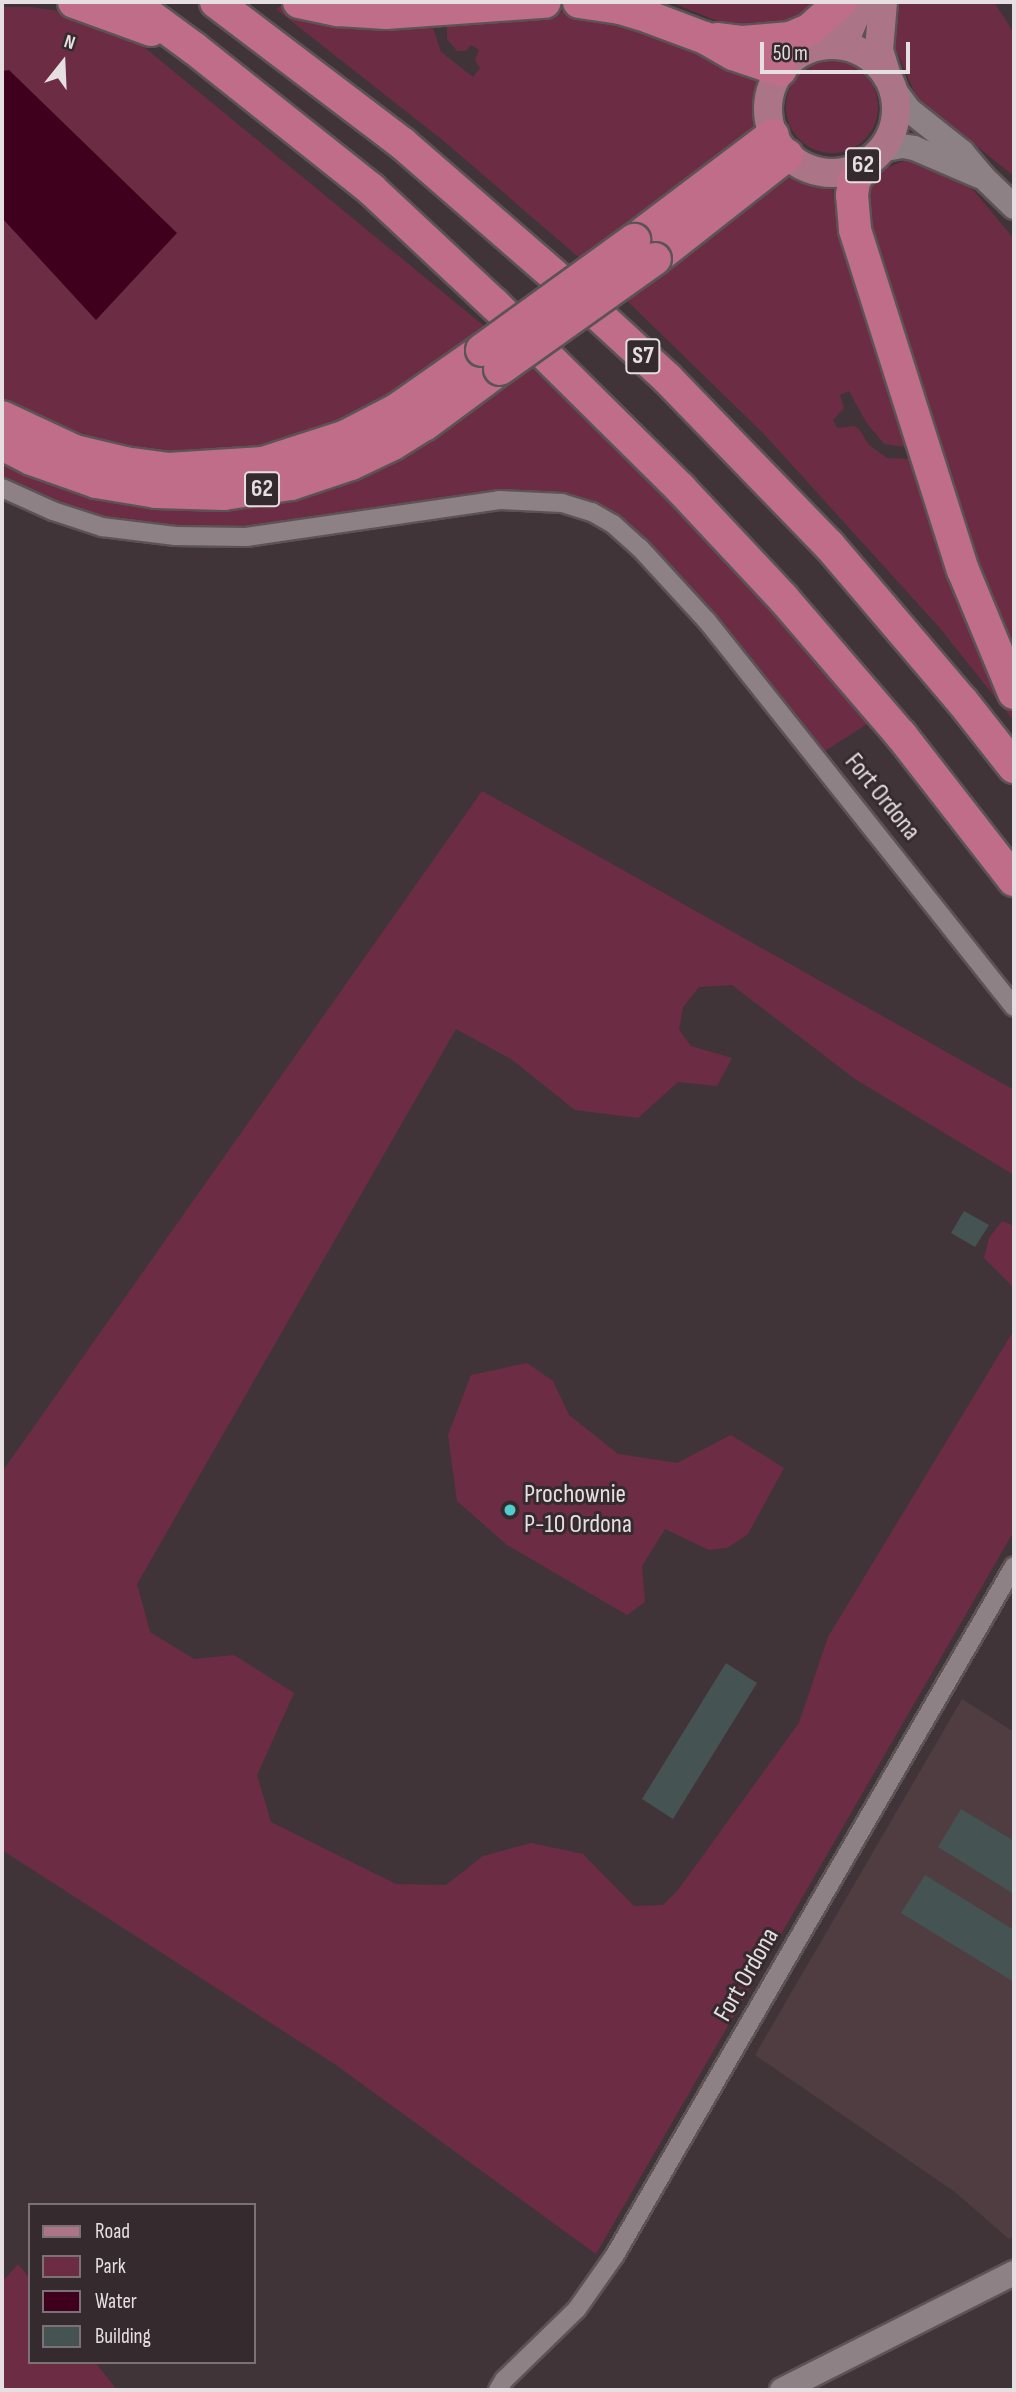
<!DOCTYPE html>
<style>
body{margin:0}
#map{position:relative;width:1016px;height:2392px;overflow:hidden;background:#403438;font-family:"Sofia Sans Condensed",sans-serif}
div>[style]{position:absolute}
.built>*{inset:0;background:#4f3d42}
.green>*{inset:0;background:#6c2d44}
.round{border-radius:50%}
.water>*{inset:0;background:#3e001d}
.building>*{inset:0;background:#455352}
.roads{filter:drop-shadow(2px 0 #5c5355) drop-shadow(-2px 0 #5c5355) drop-shadow(0 2px #5c5355) drop-shadow(0 -2px #5c5355)}
.street>*{height:18px;margin:-9px;padding:0 9px;transform-origin:9px;border-radius:9px;background:#8e8185}
.secondary>*{height:24px;margin:-12px;padding:0 12px;transform-origin:12px;border-radius:12px;background:#8e8185}
.primary>*{height:28px;margin:-14px;padding:0 14px;transform-origin:14px;border-radius:14px;background:#ac7587}
.primary>.ring{margin:-14px;padding:0;box-sizing:content-box;background:none;border:28px solid #ac7587;border-radius:50%}
.highway>*{height:32px;margin:-16px;padding:0 16px;transform-origin:16px;border-radius:16px;background:#c06d89}
.bridges{filter:drop-shadow(2px 0 #5c5355) drop-shadow(-2px 0 #5c5355) drop-shadow(0 2px #5c5355) drop-shadow(0 -2px #5c5355)}
.highway-bridge>*{height:32px;margin:-16px;padding:0 16px;transform-origin:16px;border-radius:16px;background:#c06d89}
.dots>*{width:19px;height:19px;translate:-50% -50%;box-sizing:border-box;border:4px solid #352a2d;border-radius:50%}
span{translate:-50% -50%;white-space:nowrap;text-align:center;line-height:1.15;-webkit-text-stroke:6px #352a2d;paint-order:stroke}
.shield-label span{padding:2px 5px;background:#352a2d;border:2px solid;border-radius:5px;-webkit-text-stroke-width:0}
.shield-label{font-size:24px;color:#e6dfe1;font-weight:700}
.street-label{font-size:26px;color:#e6dfe1}
.poi-label{font-size:26px;color:#e6dfe1}
.left{translate:0 -50%;text-align:left}
.frame{position:absolute;inset:0;border:4px solid #e6dfe1;pointer-events:none}
.legend{position:absolute;left:28px;top:2203px;width:228px;height:161px;box-sizing:border-box;background:#352a2d;border:2px solid #7c7275;margin:0;padding:9px 12px;list-style:none;font-size:21px;color:#e6dfe1}
.legend li{display:flex;align-items:center;gap:14px;height:35px}
.legend b{width:35px;border:2px solid #7c7275}
.north{position:absolute;left:28px;top:28px;width:70px;height:70px;-webkit-text-stroke:5px #352a2d;paint-order:stroke;rotate:18deg;font-size:19px;font-weight:700;line-height:28px;text-align:center;color:#e6dfe1}
.north::after{content:'';display:block;margin:auto;width:24px;height:32px;background:#e6dfe1;clip-path:polygon(50% 0,100% 100%,50% 72%,0 100%)}
.scale{position:absolute;left:760px;top:42px;width:150px;height:32px;box-sizing:border-box;border:4px solid #e6dfe1;border-top:0;padding-left:9px;font-size:21px;line-height:24px;white-space:nowrap;color:#e6dfe1;-webkit-text-stroke:5px #352a2d;paint-order:stroke}
</style>
<div id="map">
<div class="built">
<i style="clip-path:polygon(962px 1699px,1014px 1732px,1014px 2236px,1009px 2239px,955px 2192px,755px 2055px)"></i>
</div>
<div class="green">
<i style="clip-path:polygon(670px 2px,831px 2px,788px 29px,735px 28px)"></i>
<i style="clip-path:polygon(897px 2px,994px 2px,1014px 33px,1014px 176px,917px 98px,892px 40px)"></i>
<i style="clip-path:polygon(280px 6px,301px 13px,432px 25px,441px 52px,473px 77px,480px 68px,475px 60px,479px 50px,471px 45px,466px 51px,457px 51px,447px 39px,447px 23px,556px 12px,590px 12px,614px 16px,771px 83px,761px 126px,584px 262px,445px 142px,276px 9px)"></i>
<i style="clip-path:polygon(2px 7px,32px 7px,65px 12px,139px 43px,489px 330px,396px 395px,342px 424px,262px 450px,147px 454px,72px 435px,2px 402px)"></i>
<i class="round" style="left:786px;top:61px;width:92px;height:92px"></i>
<i style="clip-path:polygon(909px 159px,950px 174px,974px 191px,1014px 239px,1014px 667px,986px 607px,864px 209px,864px 194px,876px 172px)"></i>
<i style="clip-path:polygon(789px 172px,833px 182px,834px 205px,841px 232px,909px 443px,906px 447px,884px 444px,866px 422px,849px 391px,840px 395px,844px 408px,833px 420px,837px 428px,854px 426px,859px 429px,869px 445px,887px 458px,914px 459px,1014px 711px,1014px 721px,939px 627px,763px 433px,620px 294px)"></i>
<i style="clip-path:polygon(525px 362px,674px 504px,806px 645px,870px 722px,825px 751px,734px 638px,642px 538px,561px 497px,252px 529px,208px 530px,108px 519px,56px 502px,2px 478px,2px 457px,126px 499px)"></i>
<i style="clip-path:polygon(482px 791px,1014px 1090px,1014px 1175px,855px 1079px,732px 985px,699px 987px,683px 1007px,679px 1030px,691px 1046px,732px 1058px,717px 1086px,678px 1082px,638px 1118px,575px 1110px,511px 1059px,456px 1029px,137px 1584px,150px 1632px,194px 1659px,234px 1655px,294px 1693px,257px 1775px,271px 1822px,396px 1884px,446px 1885px,483px 1856px,531px 1843px,583px 1854px,634px 1906px,663px 1905px,678px 1890px,799px 1723px,828px 1637px,1014px 1330px,1014px 1531px,596px 2254px,336px 2065px,2px 1850px,2px 1472px)"></i>
<i style="clip-path:polygon(1002px 1221px,1014px 1226px,1014px 1294px,1011px 1285px,984px 1258px,989px 1238px)"></i>
<i style="clip-path:polygon(527px 1363px,553px 1381px,569px 1415px,618px 1454px,677px 1463px,731px 1435px,784px 1468px,748px 1534px,727px 1548px,709px 1550px,665px 1529px,642px 1566px,645px 1602px,627px 1615px,507px 1545px,457px 1501px,448px 1435px,471px 1375px)"></i>
<i style="clip-path:polygon(18px 2264px,30px 2279px,30px 2362px,95px 2362px,117px 2390px,2px 2390px,2px 2282px)"></i>
</div>
<div class="water">
<i style="clip-path:polygon(9px 70px,177px 233px,96px 320px,2px 218px,2px 71px)"></i>
</div>
<div class="building">
<i style="clip-path:polygon(964px 1211px,989px 1225px,975px 1247px,951px 1233px)"></i>
<i style="clip-path:polygon(726px 1663px,757px 1683px,673px 1819px,642px 1799px)"></i>
<i style="clip-path:polygon(961px 1809px,1014px 1841px,1014px 1894px,938px 1847px)"></i>
<i style="clip-path:polygon(925px 1875px,1014px 1930px,1014px 1982px,901px 1913px)"></i>
</div>
<div class="roads">
<div class="street">
<i style="left:2px;top:488px;width:56px;rotate:24.3deg"></i>
<i style="left:53px;top:511px;width:52px;rotate:18.1deg"></i>
<i style="left:102px;top:527px;width:74px;rotate:7deg"></i>
<i style="left:175px;top:536px;width:71px;rotate:0.8deg"></i>
<i style="left:246px;top:537px;width:256px;rotate:-8.3deg"></i>
<i style="left:499px;top:500px;width:63px;rotate:2.7deg"></i>
<i style="left:562px;top:503px;width:31px;rotate:17deg"></i>
<i style="left:592px;top:512px;width:24px;rotate:30deg"></i>
<i style="left:613px;top:524px;width:36px;rotate:42deg"></i>
<i style="left:640px;top:548px;width:99px;rotate:47.5deg"></i>
<i style="left:707px;top:621px;width:493px;rotate:51.5deg"></i>
<i style="left:498px;top:2390px;width:12px;rotate:-59deg"></i>
<i style="left:504px;top:2380px;width:102px;rotate:-44.2deg"></i>
<i style="left:577px;top:2309px;width:66px;rotate:-54.9deg"></i>
<i style="left:615px;top:2255px;width:796px;rotate:-59.92deg"></i>
</div>
<div class="secondary">
<i style="left:893px;top:88px;width:27px;rotate:54deg"></i>
<i style="left:909px;top:110px;width:68px;rotate:38.4deg"></i>
<i style="left:962px;top:152px;width:33px;rotate:50deg"></i>
<i style="left:983px;top:177px;width:43px;rotate:44.1deg"></i>
<i style="left:881px;top:150px;width:21px;rotate:-11deg"></i>
<i style="left:902px;top:146px;width:12px;rotate:9deg"></i>
<i style="left:914px;top:148px;width:71px;rotate:23.3deg"></i>
<i style="left:782px;top:2390px;width:260px;rotate:-26.8deg"></i>
</div>
<div class="primary">
<i style="left:883px;top:2px;width:48px;rotate:94.8deg"></i>
<i style="left:879px;top:50px;width:27px;rotate:73deg"></i>
<i class="ring" style="left:768px;top:45px;width:100px;height:100px"></i>
<i style="left:826px;top:45px;width:16px;rotate:-18deg"></i>
<i style="left:841px;top:40px;width:10px;rotate:-45deg"></i>
<i style="left:848px;top:33px;width:34px;rotate:-67deg"></i>
</div>
<div class="highway">
<i style="left:74px;top:2px;width:82px;rotate:20deg"></i>
<i style="left:131px;top:2px;width:79px;rotate:36.3deg"></i>
<i style="left:195px;top:49px;width:225px;rotate:38.5deg"></i>
<i style="left:371px;top:189px;width:168px;rotate:43.1deg"></i>
<i style="left:494px;top:304px;width:263px;rotate:44.7deg"></i>
<i style="left:681px;top:489px;width:149px;rotate:46.9deg"></i>
<i style="left:783px;top:598px;width:181px;rotate:49.3deg"></i>
<i style="left:901px;top:735px;width:184px;rotate:52.1deg"></i>
<i style="left:216px;top:2px;width:235px;rotate:37.2deg"></i>
<i style="left:403px;top:144px;width:235px;rotate:41deg"></i>
<i style="left:580px;top:298px;width:118px;rotate:42.6deg"></i>
<i style="left:667px;top:378px;width:233px;rotate:45.9deg"></i>
<i style="left:829px;top:545px;width:205px;rotate:49.6deg"></i>
<i style="left:962px;top:701px;width:84px;rotate:51.8deg"></i>
<i style="left:299px;top:2px;width:40px;rotate:12deg"></i>
<i style="left:338px;top:10px;width:48px;rotate:3.6deg"></i>
<i style="left:386px;top:13px;width:159px;rotate:-4deg"></i>
<i style="left:579px;top:2px;width:41px;rotate:8.3deg"></i>
<i style="left:620px;top:8px;width:30px;rotate:17deg"></i>
<i style="left:649px;top:17px;width:60px;rotate:20.6deg"></i>
<i style="left:705px;top:38px;width:32px;rotate:30deg"></i>
<i style="left:733px;top:54px;width:50px;rotate:18.8deg"></i>
<i style="left:717px;top:39px;width:26px;rotate:7deg"></i>
<i style="left:743px;top:42px;width:47px;rotate:-4.9deg"></i>
<i style="left:790px;top:38px;width:21px;rotate:-23deg"></i>
<i style="left:809px;top:30px;width:42px;rotate:-42.1deg"></i>
<i style="left:865px;top:164px;width:20px;rotate:123deg"></i>
<i style="left:854px;top:181px;width:14px;rotate:98deg"></i>
<i style="left:852px;top:195px;width:35px;rotate:85deg"></i>
<i style="left:855px;top:230px;width:357px;rotate:72.4deg"></i>
<i style="left:963px;top:570px;width:133px;rotate:67.5deg"></i>
<i style="left:634px;top:240px;width:174px;rotate:-37.1deg"></i>
<i style="left:655px;top:259px;width:168px;rotate:-38.2deg"></i>
<i style="left:2px;top:417px;width:81px;rotate:25deg"></i>
<i style="left:75px;top:451px;width:51px;rotate:13.5deg"></i>
<i style="left:125px;top:463px;width:43px;rotate:7.9deg"></i>
<i style="left:168px;top:469px;width:95px;rotate:-3.6deg"></i>
<i style="left:263px;top:463px;width:87px;rotate:-18deg"></i>
<i style="left:346px;top:436px;width:56px;rotate:-27.5deg"></i>
<i style="left:396px;top:410px;width:105px;rotate:-34.9deg"></i>
<i style="left:2px;top:444px;width:33px;rotate:27deg"></i>
<i style="left:31px;top:459px;width:69px;rotate:19.5deg"></i>
<i style="left:96px;top:482px;width:61px;rotate:9.5deg"></i>
<i style="left:156px;top:492px;width:68px;rotate:1.7deg"></i>
<i style="left:224px;top:494px;width:68px;rotate:-8.5deg"></i>
<i style="left:291px;top:484px;width:63px;rotate:-18.4deg"></i>
<i style="left:351px;top:464px;width:47px;rotate:-25.5deg"></i>
<i style="left:393px;top:444px;width:36px;rotate:-32deg"></i>
<i style="left:424px;top:425px;width:94px;rotate:-36.4deg"></i>
</div>
</div>
<div class="bridges">
<div class="highway-bridge">
<i style="left:482px;top:350px;width:188px;rotate:-35.9deg"></i>
<i style="left:500px;top:369px;width:190px;rotate:-35.4deg"></i>
</div>
</div>
<div class="dots">
<i style="left:510px;top:1510px;background:#52cdcd"></i>
</div>
<div class="shield-label">
<span style="left:863px;top:165px">62</span>
<span style="left:643px;top:356px">S7</span>
<span style="left:262px;top:489px">62</span>
</div>
<div class="street-label">
<span style="left:882px;top:797px;rotate:51deg">Fort Ordona</span>
<span style="left:747px;top:1975px;rotate:-60deg">Fort Ordona</span>
</div>
<div class="poi-label">
<span class="left" style="left:524px;top:1510px">Prochownie<br>P-10 Ordona</span>
</div>
<div class="frame"></div>
<ul class="legend">
<li><b style="height:9px;background:#ac7587"></b>Road</li>
<li><b style="height:19px;background:#6c2d44"></b>Park</li>
<li><b style="height:19px;background:#3e001d"></b>Water</li>
<li><b style="height:19px;background:#455352"></b>Building</li>
</ul>
<div class="north">N</div>
<div class="scale">50 m</div>
</div>
